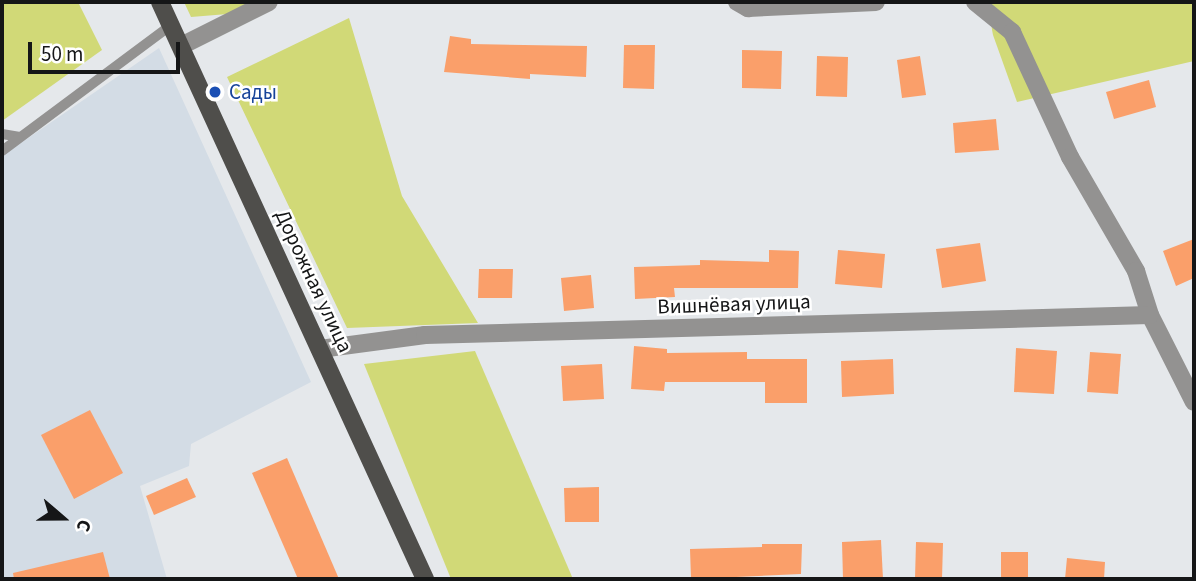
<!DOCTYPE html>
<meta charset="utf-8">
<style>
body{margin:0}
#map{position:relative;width:1196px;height:581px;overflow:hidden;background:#e5e8eb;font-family:"Source Sans 3",sans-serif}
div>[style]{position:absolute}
.built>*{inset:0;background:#d3dce5}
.green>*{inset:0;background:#d1d977}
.building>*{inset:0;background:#fa9f6a}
.lane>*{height:10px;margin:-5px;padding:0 5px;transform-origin:5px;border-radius:5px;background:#939291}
.street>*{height:18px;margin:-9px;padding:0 9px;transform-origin:9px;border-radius:9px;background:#939291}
.primary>*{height:18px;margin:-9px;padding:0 9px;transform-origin:9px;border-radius:9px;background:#4f4e4b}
.dots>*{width:19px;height:19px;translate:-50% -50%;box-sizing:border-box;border:4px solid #fff;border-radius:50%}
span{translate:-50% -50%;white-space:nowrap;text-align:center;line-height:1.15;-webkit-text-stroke:5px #fff;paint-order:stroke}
.transit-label{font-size:21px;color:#164399}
.left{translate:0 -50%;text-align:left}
.street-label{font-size:21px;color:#151617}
.frame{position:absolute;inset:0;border:4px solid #151617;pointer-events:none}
.north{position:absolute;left:28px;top:483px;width:70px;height:70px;-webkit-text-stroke:5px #fff;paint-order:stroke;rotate:110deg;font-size:19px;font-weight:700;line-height:28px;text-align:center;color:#151617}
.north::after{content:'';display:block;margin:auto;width:24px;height:32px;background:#151617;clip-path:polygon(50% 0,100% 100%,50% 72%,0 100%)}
.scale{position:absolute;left:28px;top:42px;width:152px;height:32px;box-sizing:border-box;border:4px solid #151617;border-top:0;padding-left:9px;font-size:21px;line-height:24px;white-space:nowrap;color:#151617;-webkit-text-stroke:5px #fff;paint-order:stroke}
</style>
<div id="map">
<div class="built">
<i style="clip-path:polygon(159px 48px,311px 382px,191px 444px,189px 466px,140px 486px,167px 579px,2px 579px,2px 156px)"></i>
</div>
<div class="green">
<i style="clip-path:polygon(2px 2px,78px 2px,102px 50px,2px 121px)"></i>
<i style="clip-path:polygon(184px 2px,266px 2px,252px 12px,191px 17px)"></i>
<i style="clip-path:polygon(987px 2px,1194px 2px,1194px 61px,1017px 102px,993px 35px)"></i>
<i style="clip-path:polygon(349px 18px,402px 196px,478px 323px,347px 328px,227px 77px)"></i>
<i style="clip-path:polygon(475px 351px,573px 579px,451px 579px,364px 364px)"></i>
</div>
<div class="building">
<i style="clip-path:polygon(450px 36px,471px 39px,471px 44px,587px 46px,586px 77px,530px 74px,530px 79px,444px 72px)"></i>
<i style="clip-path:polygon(624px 45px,655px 45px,654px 89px,623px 88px)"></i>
<i style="clip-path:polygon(742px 50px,782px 51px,781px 89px,742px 88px)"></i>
<i style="clip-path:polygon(817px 56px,848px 57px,847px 97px,816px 96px)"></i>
<i style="clip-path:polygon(920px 56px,926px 95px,902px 98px,897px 60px)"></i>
<i style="clip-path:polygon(1149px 80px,1156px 107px,1114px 119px,1106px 92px)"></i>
<i style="clip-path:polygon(996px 119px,999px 150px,955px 153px,953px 123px)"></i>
<i style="clip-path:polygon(1194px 239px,1194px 278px,1176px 286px,1163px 251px)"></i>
<i style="clip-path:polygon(980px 243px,986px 281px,942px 288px,936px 249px)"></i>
<i style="clip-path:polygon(769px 250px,799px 251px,798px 288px,674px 288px,675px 297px,635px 299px,634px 267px,700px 265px,700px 260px,769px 262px)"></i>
<i style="clip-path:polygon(838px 250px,885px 254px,882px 288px,835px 284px)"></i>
<i style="clip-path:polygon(479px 269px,513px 269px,512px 298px,478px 298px)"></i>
<i style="clip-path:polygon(591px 275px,594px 308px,564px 311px,561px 278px)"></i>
<i style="clip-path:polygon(634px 346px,667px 349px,667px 353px,747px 352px,747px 359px,807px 359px,807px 403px,765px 403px,765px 382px,665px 382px,664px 391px,631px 389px)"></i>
<i style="clip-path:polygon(1016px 348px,1057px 351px,1054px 394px,1014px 392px)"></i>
<i style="clip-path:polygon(1090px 352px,1121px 354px,1118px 394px,1087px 392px)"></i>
<i style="clip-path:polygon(893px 359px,894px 394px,842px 397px,841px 361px)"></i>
<i style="clip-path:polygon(602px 364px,604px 399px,563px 401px,561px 366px)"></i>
<i style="clip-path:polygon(90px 410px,123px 473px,74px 499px,41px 435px)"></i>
<i style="clip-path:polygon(287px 458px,339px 579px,298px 579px,252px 473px)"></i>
<i style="clip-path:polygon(187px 478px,196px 497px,154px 515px,146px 496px)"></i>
<i style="clip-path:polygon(599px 487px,599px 522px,565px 522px,564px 488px)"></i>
<i style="clip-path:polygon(881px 540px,883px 579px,843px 579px,842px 542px)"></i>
<i style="clip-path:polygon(916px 542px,943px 543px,942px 579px,915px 579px)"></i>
<i style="clip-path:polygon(762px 544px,802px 544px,801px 574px,691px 579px,690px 549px,762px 547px)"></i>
<i style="clip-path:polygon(103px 552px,110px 579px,14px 579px,13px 573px)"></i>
<i style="clip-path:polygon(1001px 552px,1028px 552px,1028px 579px,1001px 579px)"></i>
<i style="clip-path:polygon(1067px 558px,1105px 562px,1104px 579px,1065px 579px)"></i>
</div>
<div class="lane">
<i style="left:2px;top:134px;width:18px;rotate:9deg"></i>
<i style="left:2px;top:151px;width:211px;rotate:-36.7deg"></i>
</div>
<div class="street">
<i style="left:737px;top:2px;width:13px;rotate:29deg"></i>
<i style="left:748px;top:8px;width:128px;rotate:-2.7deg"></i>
<i style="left:975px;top:2px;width:48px;rotate:39deg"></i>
<i style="left:1012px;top:32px;width:138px;rotate:65.1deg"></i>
<i style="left:1070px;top:157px;width:132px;rotate:59.9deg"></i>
<i style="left:1136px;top:271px;width:46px;rotate:72.3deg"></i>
<i style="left:1150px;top:315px;width:97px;rotate:63.2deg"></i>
<i style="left:181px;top:46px;width:98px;rotate:-26.6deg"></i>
<i style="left:320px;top:349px;width:106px;rotate:-7.6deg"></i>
<i style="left:425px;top:335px;width:725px;rotate:-1.58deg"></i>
</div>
<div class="primary">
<i style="left:160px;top:2px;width:635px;rotate:65.33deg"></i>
</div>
<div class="dots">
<i style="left:215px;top:92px;background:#1a4fb4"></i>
</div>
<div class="transit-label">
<span class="left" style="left:229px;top:92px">Сады</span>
</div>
<div class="street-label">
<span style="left:314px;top:281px;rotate:65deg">Дорожная улица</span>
<span style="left:734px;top:304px;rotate:-2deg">Вишнёвая улица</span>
</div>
<div class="frame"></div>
<div class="north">С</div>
<div class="scale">50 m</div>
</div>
